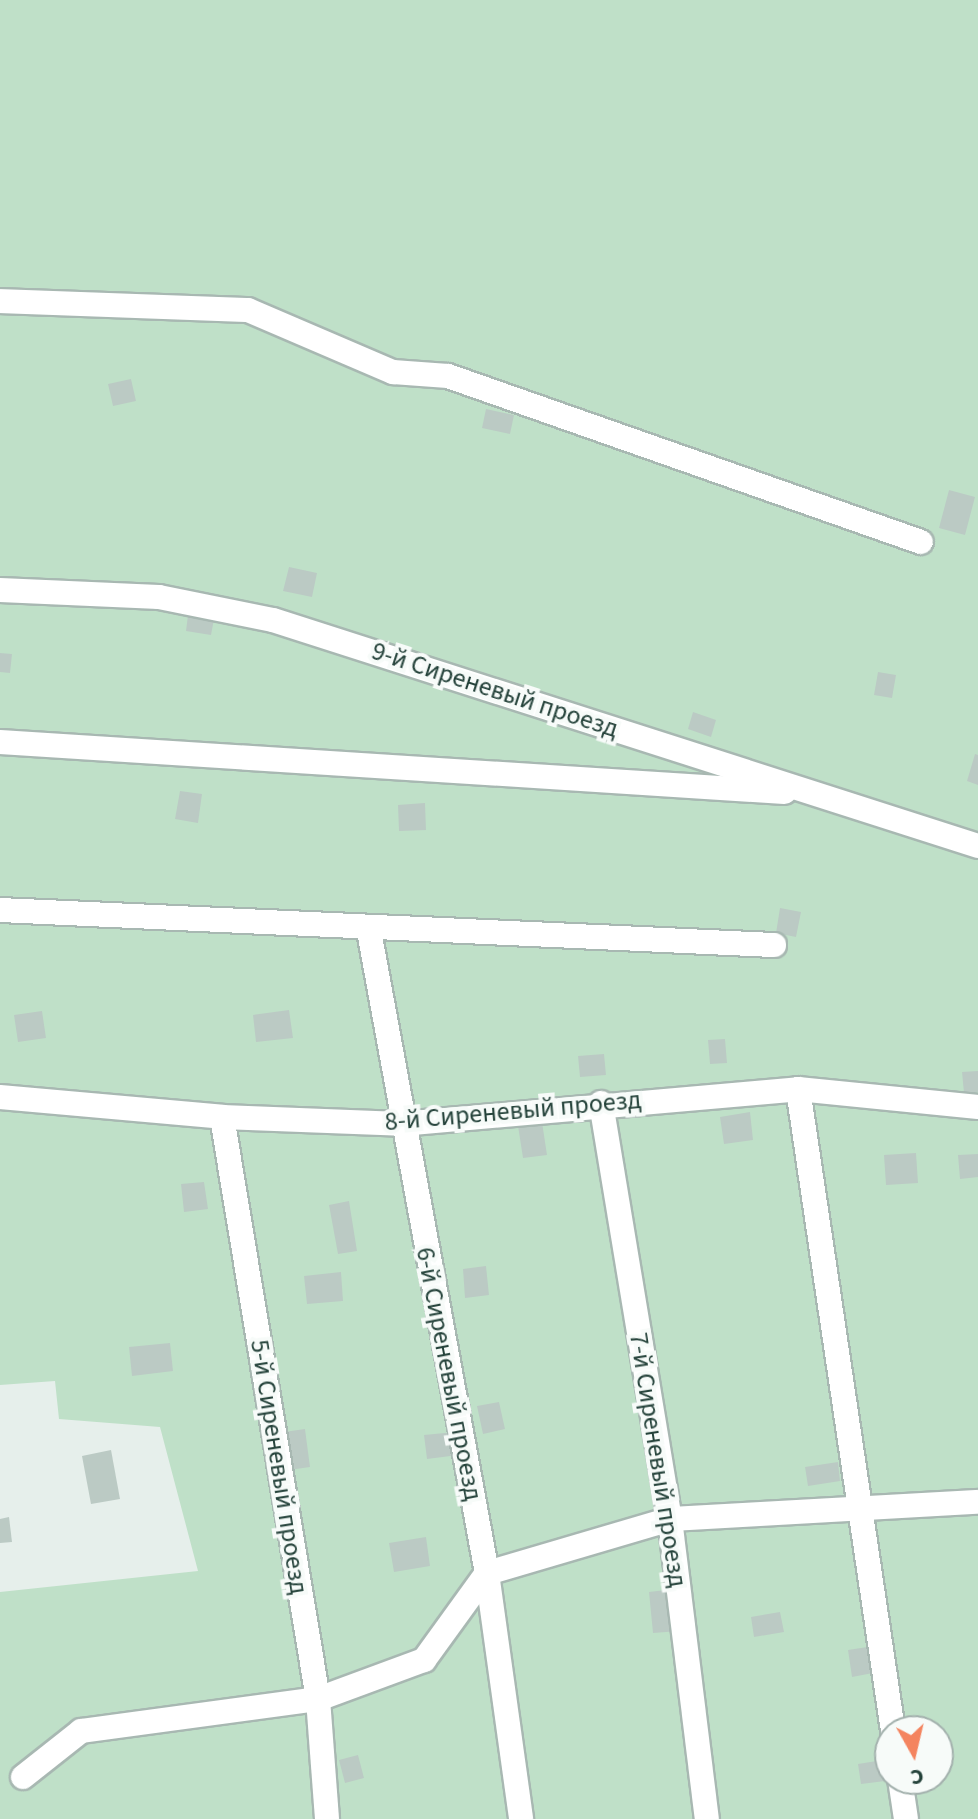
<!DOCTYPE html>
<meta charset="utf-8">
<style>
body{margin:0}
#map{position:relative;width:978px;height:1819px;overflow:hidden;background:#e6efeb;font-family:"Source Sans 3",sans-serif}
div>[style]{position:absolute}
.green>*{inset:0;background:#bfe0c8}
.building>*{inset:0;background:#bbcac4}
.roads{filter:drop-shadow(2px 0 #a8b8b2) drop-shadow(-2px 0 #a8b8b2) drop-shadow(0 2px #a8b8b2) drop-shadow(0 -2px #a8b8b2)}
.minor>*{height:24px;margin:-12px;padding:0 12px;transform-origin:12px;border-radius:12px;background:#fff}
span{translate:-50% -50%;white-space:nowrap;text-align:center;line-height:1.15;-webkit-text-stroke:8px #f7fbf9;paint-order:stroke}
.street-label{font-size:26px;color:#24423a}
.north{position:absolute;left:874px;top:1715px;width:80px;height:80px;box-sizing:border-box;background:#f7fbf9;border:2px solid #a3b1ad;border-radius:50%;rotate:172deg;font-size:22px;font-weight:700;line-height:32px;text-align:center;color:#24423a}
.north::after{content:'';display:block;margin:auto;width:28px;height:36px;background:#f4845f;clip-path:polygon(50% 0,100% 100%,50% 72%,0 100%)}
</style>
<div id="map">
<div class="green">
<i style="clip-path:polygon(evenodd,0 0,978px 0,978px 1819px,0 1819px,0 1592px,198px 1571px,160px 1427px,59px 1419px,55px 1381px,0 1385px,0 0,890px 1731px,938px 1731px,938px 1779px,890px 1779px,890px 1731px)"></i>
</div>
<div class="building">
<i style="clip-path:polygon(131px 379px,136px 401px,113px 406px,108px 384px)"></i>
<i style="clip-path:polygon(486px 409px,514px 415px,510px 434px,482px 428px)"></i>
<i style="clip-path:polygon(949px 490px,975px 497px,965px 535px,939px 528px)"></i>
<i style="clip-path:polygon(289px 567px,317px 573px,312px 597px,283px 591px)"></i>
<i style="clip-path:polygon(188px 615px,214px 619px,211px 635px,186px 631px)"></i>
<i style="clip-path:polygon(0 653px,12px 654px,10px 673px,0 672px)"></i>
<i style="clip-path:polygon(878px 672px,896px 675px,892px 698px,874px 695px)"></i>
<i style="clip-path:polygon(693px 712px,716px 720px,711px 737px,688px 729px)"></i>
<i style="clip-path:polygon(975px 754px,978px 755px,978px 785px,967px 781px)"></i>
<i style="clip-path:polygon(180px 791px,202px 794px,198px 823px,175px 819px)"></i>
<i style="clip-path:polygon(425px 803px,426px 830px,399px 831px,398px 805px)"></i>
<i style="clip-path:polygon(780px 908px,801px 912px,796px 937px,776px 933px)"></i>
<i style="clip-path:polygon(289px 1010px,293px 1038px,256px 1042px,253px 1015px)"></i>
<i style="clip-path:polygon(42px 1011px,46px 1038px,18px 1042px,14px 1015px)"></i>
<i style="clip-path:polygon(725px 1039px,727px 1063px,710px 1064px,708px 1040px)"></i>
<i style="clip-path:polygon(604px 1054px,606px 1075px,580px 1077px,578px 1056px)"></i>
<i style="clip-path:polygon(978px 1071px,978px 1092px,964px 1093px,962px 1072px)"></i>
<i style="clip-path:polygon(750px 1112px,753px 1140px,724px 1144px,720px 1117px)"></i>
<i style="clip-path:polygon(542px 1122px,547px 1155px,523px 1158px,518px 1126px)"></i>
<i style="clip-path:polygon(916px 1153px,918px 1183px,886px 1185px,884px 1155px)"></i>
<i style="clip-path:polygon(978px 1154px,978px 1177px,960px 1179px,958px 1155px)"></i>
<i style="clip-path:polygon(204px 1182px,208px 1209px,184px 1212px,181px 1184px)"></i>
<i style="clip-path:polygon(349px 1201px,357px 1251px,338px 1254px,329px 1205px)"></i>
<i style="clip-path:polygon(486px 1266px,489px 1295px,465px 1298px,463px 1269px)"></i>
<i style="clip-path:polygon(341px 1272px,343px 1301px,307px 1304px,304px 1276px)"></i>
<i style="clip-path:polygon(170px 1343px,173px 1371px,132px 1376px,129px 1347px)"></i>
<i style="clip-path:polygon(499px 1402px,505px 1429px,483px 1434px,477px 1406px)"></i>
<i style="clip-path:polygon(305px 1429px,310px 1467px,289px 1470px,284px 1432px)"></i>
<i style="clip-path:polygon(455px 1432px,458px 1455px,427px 1459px,424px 1435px)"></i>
<i style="clip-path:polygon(111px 1450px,120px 1499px,91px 1504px,82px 1456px)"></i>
<i style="clip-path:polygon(838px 1462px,840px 1481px,808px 1486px,805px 1467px)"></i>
<i style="clip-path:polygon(9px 1517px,12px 1542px,0 1543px,0 1519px)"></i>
<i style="clip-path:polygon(426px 1537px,430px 1566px,394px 1572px,389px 1543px)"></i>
<i style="clip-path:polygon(674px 1589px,679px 1631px,653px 1633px,649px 1592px)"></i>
<i style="clip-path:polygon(780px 1612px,784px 1632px,754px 1637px,751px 1617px)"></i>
<i style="clip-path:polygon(874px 1646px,878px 1672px,852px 1677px,848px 1650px)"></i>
<i style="clip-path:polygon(358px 1755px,364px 1778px,345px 1783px,339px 1760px)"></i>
<i style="clip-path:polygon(883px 1760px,885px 1781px,861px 1784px,858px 1764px)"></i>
</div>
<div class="roads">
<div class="minor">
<i style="left:0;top:301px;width:248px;rotate:2.1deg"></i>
<i style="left:248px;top:310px;width:158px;rotate:23.2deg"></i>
<i style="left:393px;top:372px;width:55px;rotate:4.2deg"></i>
<i style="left:448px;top:376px;width:501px;rotate:19.34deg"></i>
<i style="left:0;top:590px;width:159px;rotate:2.5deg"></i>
<i style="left:159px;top:597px;width:116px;rotate:11.4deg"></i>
<i style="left:273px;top:620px;width:740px;rotate:17.77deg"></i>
<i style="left:0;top:742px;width:786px;rotate:3.65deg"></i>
<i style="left:0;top:910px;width:775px;rotate:2.59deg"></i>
<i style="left:369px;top:931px;width:653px;rotate:79.59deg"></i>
<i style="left:487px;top:1573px;width:248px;rotate:82.1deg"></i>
<i style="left:798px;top:1089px;width:649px;rotate:81.58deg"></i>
<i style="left:0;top:1097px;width:223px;rotate:5.1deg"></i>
<i style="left:222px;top:1117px;width:179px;rotate:2.2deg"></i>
<i style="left:401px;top:1124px;width:399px;rotate:-5deg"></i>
<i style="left:798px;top:1089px;width:181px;rotate:5.7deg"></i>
<i style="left:601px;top:1103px;width:422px;rotate:80.6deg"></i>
<i style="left:670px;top:1519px;width:302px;rotate:83deg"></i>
<i style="left:222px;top:1117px;width:590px;rotate:80.63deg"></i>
<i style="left:318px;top:1699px;width:120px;rotate:85.7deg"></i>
<i style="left:23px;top:1777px;width:74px;rotate:-38.4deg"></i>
<i style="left:81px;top:1731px;width:239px;rotate:-7.7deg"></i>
<i style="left:318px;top:1699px;width:113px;rotate:-20.2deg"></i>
<i style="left:424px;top:1660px;width:107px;rotate:-54.1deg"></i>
<i style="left:487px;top:1573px;width:191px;rotate:-16.4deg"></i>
<i style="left:670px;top:1519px;width:308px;rotate:-3.2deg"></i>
<i style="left:900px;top:1779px;width:40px;rotate:81.5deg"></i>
</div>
</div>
<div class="street-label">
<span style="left:495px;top:690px;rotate:18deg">9-й Сиреневый проезд</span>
<span style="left:513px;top:1111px;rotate:-5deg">8-й Сиреневый проезд</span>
<span style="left:449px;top:1374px;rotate:79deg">6-й Сиреневый проезд</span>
<span style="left:658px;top:1460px;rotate:81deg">7-й Сиреневый проезд</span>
<span style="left:279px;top:1467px;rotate:81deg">5-й Сиреневый проезд</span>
</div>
<div class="north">С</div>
</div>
